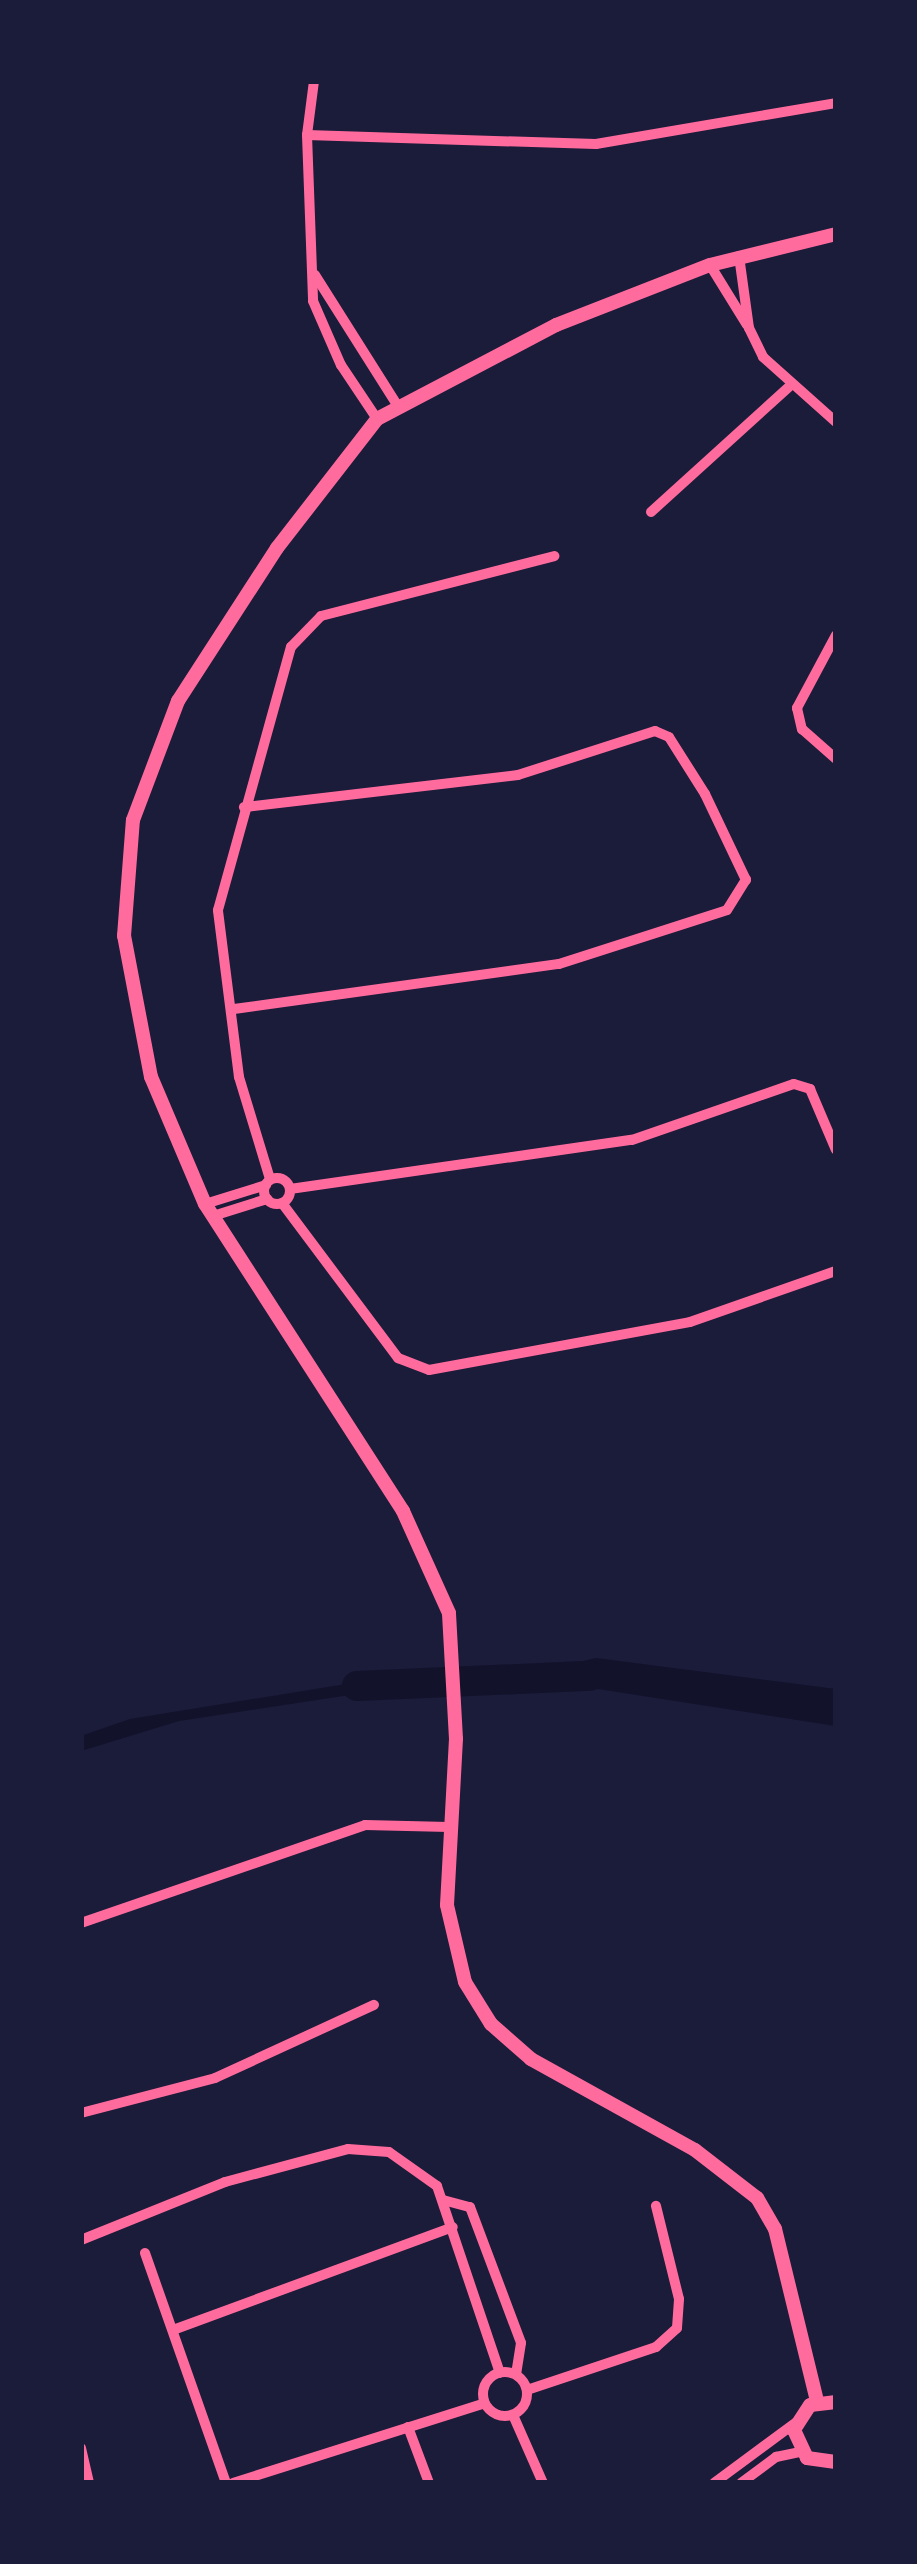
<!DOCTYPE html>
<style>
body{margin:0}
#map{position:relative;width:917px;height:2564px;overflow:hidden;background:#1b1b3a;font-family:Lato,sans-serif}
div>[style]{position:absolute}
.water>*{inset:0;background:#12122b}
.river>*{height:30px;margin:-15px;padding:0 15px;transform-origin:15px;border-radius:15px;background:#12122b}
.minor>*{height:10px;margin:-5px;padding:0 5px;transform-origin:5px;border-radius:5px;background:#ff6b9d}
.minor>.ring{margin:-5px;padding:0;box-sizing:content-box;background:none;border:10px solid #ff6b9d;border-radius:50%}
.tertiary>*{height:14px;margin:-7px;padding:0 7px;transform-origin:7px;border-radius:7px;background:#ff6b9d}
span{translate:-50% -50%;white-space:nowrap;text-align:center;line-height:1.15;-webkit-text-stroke:12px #1b1b3a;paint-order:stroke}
.frame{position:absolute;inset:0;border:84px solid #1b1b3a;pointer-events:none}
</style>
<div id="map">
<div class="water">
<i style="clip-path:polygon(596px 1658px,836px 1689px,836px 1726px,553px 1682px,552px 1669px)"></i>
<i style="clip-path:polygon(395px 1676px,396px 1688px,179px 1721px,81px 1751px,81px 1736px,130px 1719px)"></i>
</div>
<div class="river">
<i style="left:357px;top:1686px;width:233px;rotate:-2.5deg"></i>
</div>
<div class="minor">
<i style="left:314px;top:81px;width:54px;rotate:97.4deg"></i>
<i style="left:307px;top:135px;width:166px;rotate:87.9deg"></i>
<i style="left:313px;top:301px;width:70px;rotate:66.4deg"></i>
<i style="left:341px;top:365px;width:65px;rotate:56.3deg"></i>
<i style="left:307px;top:135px;width:289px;rotate:1.8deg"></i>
<i style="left:596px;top:144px;width:243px;rotate:-9.7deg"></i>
<i style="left:739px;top:256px;width:73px;rotate:82.1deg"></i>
<i style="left:749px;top:328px;width:32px;rotate:64deg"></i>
<i style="left:763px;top:357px;width:98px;rotate:41.7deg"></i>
<i style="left:710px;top:265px;width:70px;rotate:58.3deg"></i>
<i style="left:315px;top:275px;width:151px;rotate:57.7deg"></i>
<i style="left:651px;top:512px;width:186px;rotate:-42.2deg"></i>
<i style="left:836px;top:635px;width:83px;rotate:118.1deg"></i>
<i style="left:797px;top:708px;width:22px;rotate:77deg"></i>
<i style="left:802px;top:729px;width:45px;rotate:41.4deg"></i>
<i style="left:234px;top:1009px;width:328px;rotate:-7.9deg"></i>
<i style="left:559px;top:964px;width:176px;rotate:-17.8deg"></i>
<i style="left:727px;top:910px;width:36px;rotate:-58deg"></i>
<i style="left:746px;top:880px;width:95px;rotate:-115.5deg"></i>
<i style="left:705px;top:794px;width:67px;rotate:-122.3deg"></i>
<i style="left:669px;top:737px;width:15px;rotate:-157deg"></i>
<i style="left:655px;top:731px;width:144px;rotate:162.2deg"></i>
<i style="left:518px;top:775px;width:276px;rotate:173.3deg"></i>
<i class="ring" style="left:264px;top:1178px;width:16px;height:16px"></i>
<i style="left:270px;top:1179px;width:107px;rotate:-106.9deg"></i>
<i style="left:239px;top:1077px;width:168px;rotate:-97.2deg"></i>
<i style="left:218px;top:910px;width:273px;rotate:-74.5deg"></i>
<i style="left:291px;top:647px;width:43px;rotate:-45.9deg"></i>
<i style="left:321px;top:616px;width:241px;rotate:-14.4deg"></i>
<i style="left:290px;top:1189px;width:345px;rotate:-8.2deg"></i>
<i style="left:632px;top:1140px;width:171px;rotate:-19.1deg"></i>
<i style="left:794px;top:1084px;width:17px;rotate:17deg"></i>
<i style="left:810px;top:1089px;width:66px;rotate:66.9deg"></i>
<i style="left:282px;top:1203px;width:194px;rotate:53.2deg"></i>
<i style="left:398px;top:1358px;width:33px;rotate:21deg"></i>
<i style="left:429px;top:1370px;width:265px;rotate:-10.4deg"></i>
<i style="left:690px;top:1322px;width:155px;rotate:-19.3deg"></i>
<i style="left:205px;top:1204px;width:64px;rotate:-17.3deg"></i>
<i style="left:213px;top:1216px;width:57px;rotate:-17.5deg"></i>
<i style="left:81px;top:1923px;width:300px;rotate:-19deg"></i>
<i style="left:365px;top:1825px;width:84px;rotate:1.4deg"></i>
<i style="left:81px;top:2113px;width:138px;rotate:-14.6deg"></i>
<i style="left:215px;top:2078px;width:175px;rotate:-24.7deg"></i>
<i style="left:443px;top:2200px;width:28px;rotate:15deg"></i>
<i style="left:470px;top:2207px;width:145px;rotate:69.4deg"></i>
<i style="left:521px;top:2343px;width:31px;rotate:99deg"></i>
<i style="left:81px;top:2240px;width:155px;rotate:-21.9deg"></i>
<i style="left:225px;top:2182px;width:127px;rotate:-15deg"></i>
<i style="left:348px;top:2149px;width:41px;rotate:4.2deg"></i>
<i style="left:389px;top:2152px;width:59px;rotate:35.3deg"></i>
<i style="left:437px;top:2186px;width:197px;rotate:71.4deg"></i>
<i style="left:145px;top:2253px;width:244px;rotate:70.6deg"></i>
<i style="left:173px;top:2330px;width:298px;rotate:-20.2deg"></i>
<i class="ring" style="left:483px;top:2372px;width:34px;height:34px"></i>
<i style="left:527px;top:2390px;width:136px;rotate:-18.4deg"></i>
<i style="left:656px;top:2347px;width:28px;rotate:-42deg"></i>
<i style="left:677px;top:2328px;width:29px;rotate:-86deg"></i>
<i style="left:679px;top:2299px;width:96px;rotate:-103.9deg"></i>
<i style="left:513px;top:2415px;width:74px;rotate:66.2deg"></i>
<i style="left:408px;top:2427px;width:60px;rotate:69.4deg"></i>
<i style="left:81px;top:2448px;width:36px;rotate:77deg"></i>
<i style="left:233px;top:2483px;width:264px;rotate:-17.6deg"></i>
<i style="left:714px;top:2483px;width:101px;rotate:-36.5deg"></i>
<i style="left:741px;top:2483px;width:44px;rotate:-36.6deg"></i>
<i style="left:776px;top:2457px;width:25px;rotate:-12deg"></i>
</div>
<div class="tertiary">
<i style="left:817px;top:2401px;width:177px;rotate:-103.7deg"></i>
<i style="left:775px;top:2229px;width:36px;rotate:-120deg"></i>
<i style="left:757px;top:2198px;width:78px;rotate:-142.3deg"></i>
<i style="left:695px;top:2150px;width:188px;rotate:-151deg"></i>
<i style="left:531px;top:2059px;width:53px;rotate:-138.8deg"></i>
<i style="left:491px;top:2024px;width:49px;rotate:-121.8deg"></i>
<i style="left:465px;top:1982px;width:79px;rotate:-103.2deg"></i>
<i style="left:447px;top:1905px;width:166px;rotate:-86.9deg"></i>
<i style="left:456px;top:1739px;width:126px;rotate:-93.2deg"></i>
<i style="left:449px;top:1613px;width:112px;rotate:-114.3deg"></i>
<i style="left:403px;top:1511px;width:365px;rotate:-122.8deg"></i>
<i style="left:205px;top:1204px;width:138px;rotate:-113deg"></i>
<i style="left:151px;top:1077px;width:144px;rotate:-100.8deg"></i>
<i style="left:124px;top:936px;width:116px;rotate:-85.6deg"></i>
<i style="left:133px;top:820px;width:127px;rotate:-69.3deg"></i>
<i style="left:178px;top:701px;width:182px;rotate:-57.1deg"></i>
<i style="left:277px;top:548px;width:163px;rotate:-52.2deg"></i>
<i style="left:377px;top:419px;width:202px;rotate:-27.7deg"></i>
<i style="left:556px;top:325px;width:165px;rotate:-21.3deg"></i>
<i style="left:710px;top:265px;width:130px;rotate:-13.8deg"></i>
<i style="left:836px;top:2402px;width:26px;rotate:173deg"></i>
<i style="left:810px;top:2405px;width:30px;rotate:123deg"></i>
<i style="left:794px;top:2430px;width:31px;rotate:65deg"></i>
<i style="left:807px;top:2458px;width:29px;rotate:8deg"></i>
</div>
<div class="frame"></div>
</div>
